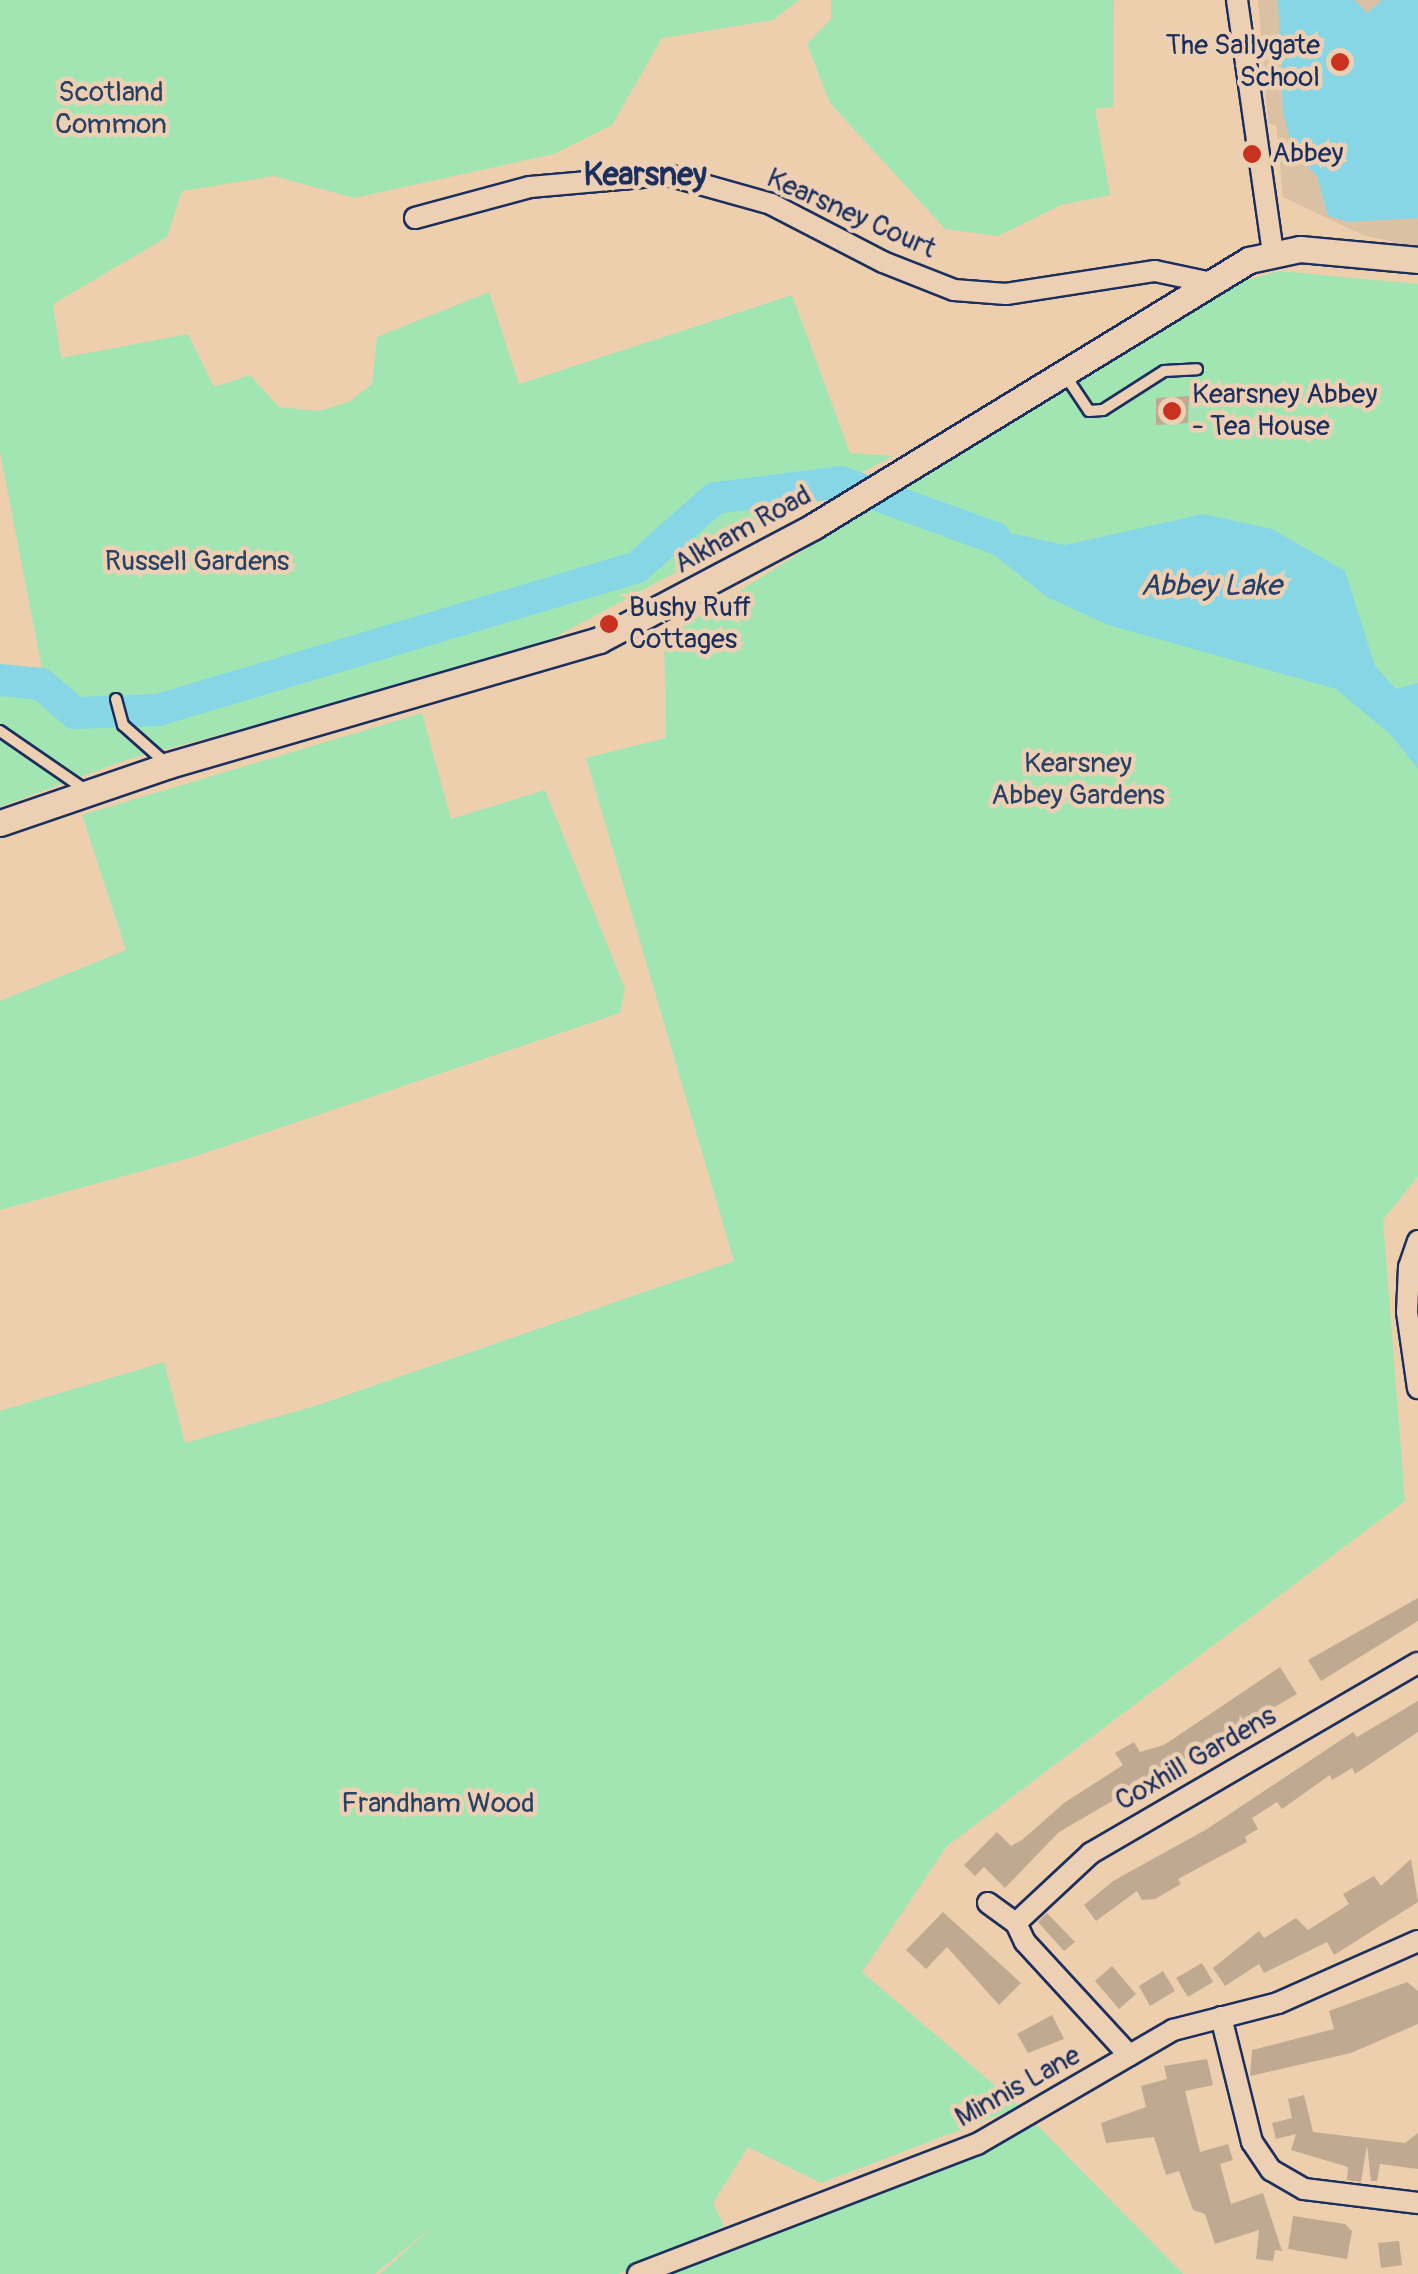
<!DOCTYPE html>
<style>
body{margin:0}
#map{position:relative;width:1418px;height:2274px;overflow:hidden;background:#edcfae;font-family:Pangolin,sans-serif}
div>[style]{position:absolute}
.built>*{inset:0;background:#dbc1a4}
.green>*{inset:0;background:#a1e6b2}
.water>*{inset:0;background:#87d6e5}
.river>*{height:32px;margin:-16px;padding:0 16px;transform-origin:16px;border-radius:16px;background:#87d6e5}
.building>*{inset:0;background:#bfaa91}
.roads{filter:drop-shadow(2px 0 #1b2f5e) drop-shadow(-2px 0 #1b2f5e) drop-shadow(0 2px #1b2f5e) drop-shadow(0 -2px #1b2f5e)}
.service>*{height:10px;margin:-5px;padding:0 5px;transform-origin:5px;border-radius:5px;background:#edd0b4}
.minor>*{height:20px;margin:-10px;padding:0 10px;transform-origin:10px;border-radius:10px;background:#edd0b4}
.tertiary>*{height:25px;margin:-12.5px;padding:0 12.5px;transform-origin:12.5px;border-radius:12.5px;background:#edd0b4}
.dots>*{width:28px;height:28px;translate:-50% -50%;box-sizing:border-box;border:5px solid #edd0b4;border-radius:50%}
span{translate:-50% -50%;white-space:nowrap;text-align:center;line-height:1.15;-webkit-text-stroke:9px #edd0b4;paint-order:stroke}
.poi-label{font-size:28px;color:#1b2f5e}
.right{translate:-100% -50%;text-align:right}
.left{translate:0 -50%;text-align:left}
.park-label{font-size:28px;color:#284166}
.street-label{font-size:28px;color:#1b2f5e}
.water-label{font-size:30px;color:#26406c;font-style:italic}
.quarter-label{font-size:32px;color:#1b2f5e;font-weight:700}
</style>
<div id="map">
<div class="built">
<i style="clip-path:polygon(1258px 0,1418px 0,1418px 248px,1363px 235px,1283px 197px,1276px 125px,1268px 124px)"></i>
</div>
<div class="green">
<i style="clip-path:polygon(0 0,799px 0,773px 20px,662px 38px,612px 125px,554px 154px,354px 198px,274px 176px,182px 191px,167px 237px,53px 304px,61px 358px,188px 334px,214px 387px,250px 375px,279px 407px,318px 411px,349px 402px,372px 384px,377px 337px,489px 292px,519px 384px,792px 295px,850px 453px,893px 456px,527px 652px,126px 760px,0 807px,0 672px,43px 674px,0 452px)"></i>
<i style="clip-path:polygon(831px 0,1114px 0,1113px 107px,1095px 109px,1110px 195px,1061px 205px,998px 236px,945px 229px,830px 103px,807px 44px,831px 19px)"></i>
<i style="clip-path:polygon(1279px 271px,1418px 284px,1418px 1176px,1383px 1220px,1405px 1501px,947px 1846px,862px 1972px,1020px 2107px,821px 2183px,748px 2147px,713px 2203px,724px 2226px,619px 2274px,380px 2274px,439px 2221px,375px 2274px,0 2274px,0 1411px,164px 1362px,185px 1443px,315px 1406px,734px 1261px,586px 758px,666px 738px,664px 638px,1228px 285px)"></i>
<i style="clip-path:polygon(422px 713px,451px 819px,545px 790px,625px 989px,620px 1013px,193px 1157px,0 1210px,0 1001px,126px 950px,82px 815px)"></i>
<i style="clip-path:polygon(1028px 2116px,1183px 2274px,638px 2274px)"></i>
</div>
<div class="water">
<i style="clip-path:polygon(1278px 0,1355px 0,1367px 13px,1382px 0,1418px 0,1418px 218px,1349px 222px,1328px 216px,1317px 176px,1294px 154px,1283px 113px)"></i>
<i style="clip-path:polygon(1203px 514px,1272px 529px,1345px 571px,1375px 666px,1396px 689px,1418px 683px,1418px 769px,1391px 735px,1336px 689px,1108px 625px,1047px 597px,988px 550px,1001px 531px,1065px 545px)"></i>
</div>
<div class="river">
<i style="left:0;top:680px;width:41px;rotate:5.6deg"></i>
<i style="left:41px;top:684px;width:45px;rotate:40.5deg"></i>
<i style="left:75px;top:713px;width:83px;rotate:-2.1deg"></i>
<i style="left:158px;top:710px;width:500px;rotate:-16.6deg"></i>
<i style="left:637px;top:567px;width:104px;rotate:-41.5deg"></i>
<i style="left:715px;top:498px;width:127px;rotate:-7.2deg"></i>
<i style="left:841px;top:482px;width:164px;rotate:20deg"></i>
</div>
<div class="building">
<i style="clip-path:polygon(1189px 396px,1188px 423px,1156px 425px,1156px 398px)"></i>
<i style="clip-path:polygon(1418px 1598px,1418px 1621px,1321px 1681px,1308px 1660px)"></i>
<i style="clip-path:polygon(1280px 1667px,1297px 1694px,1059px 1832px,1005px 1888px,984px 1867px,975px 1876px,964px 1865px,997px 1832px,1011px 1846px,1022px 1840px,1064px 1803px,1123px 1765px,1115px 1753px,1134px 1742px,1140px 1752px,1164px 1745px)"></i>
<i style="clip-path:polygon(1418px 1701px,1418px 1732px,1355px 1774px,1352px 1768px,1332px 1780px,1330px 1775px,1282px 1809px,1277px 1802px,1252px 1818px,1258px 1829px,1245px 1837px,1247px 1842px,1178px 1879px,1181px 1884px,1155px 1899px,1142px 1900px,1137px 1891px,1096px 1921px,1084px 1905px,1113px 1881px,1207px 1829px,1353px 1732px,1357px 1737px)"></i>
<i style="clip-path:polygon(1411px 1859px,1418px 1902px,1334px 1955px,1327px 1942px,1264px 1973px,1259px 1964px,1225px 1986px,1213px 1968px,1259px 1931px,1264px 1938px,1296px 1918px,1308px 1930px,1349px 1904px,1343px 1894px,1374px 1876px,1381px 1886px)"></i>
<i style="clip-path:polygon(943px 1912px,1021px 1983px,999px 2005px,947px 1947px,926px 1969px,906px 1950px)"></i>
<i style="clip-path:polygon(1047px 1913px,1075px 1942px,1064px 1951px,1038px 1922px)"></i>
<i style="clip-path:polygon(1202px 1963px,1213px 1982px,1188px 1997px,1176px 1978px)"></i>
<i style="clip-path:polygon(1112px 1966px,1136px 1994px,1119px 2009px,1095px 1981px)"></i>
<i style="clip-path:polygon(1163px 1971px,1175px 1991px,1150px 2006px,1139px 1986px)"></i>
<i style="clip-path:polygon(1407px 1982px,1418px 1991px,1418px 2024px,1351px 2053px,1250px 2076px,1252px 2050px,1334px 2029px,1329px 2011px)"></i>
<i style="clip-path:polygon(1052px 2015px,1064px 2039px,1028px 2053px,1017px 2034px)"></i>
<i style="clip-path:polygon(1207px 2059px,1213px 2085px,1185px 2091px,1200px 2152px,1228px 2144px,1233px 2160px,1220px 2164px,1231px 2204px,1263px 2193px,1282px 2251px,1275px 2250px,1273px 2261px,1256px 2259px,1259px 2230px,1215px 2244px,1205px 2214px,1193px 2210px,1179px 2171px,1166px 2175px,1154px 2137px,1106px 2143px,1101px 2123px,1146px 2107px,1141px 2086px,1167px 2079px,1164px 2066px)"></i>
<i style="clip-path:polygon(1304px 2095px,1313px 2132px,1405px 2143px,1418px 2133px,1418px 2169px,1380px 2164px,1377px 2181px,1371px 2181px,1367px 2145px,1361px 2182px,1347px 2180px,1348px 2167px,1291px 2150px,1296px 2134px,1276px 2139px,1272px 2123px,1292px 2118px,1288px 2099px)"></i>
<i style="clip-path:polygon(1293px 2216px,1345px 2224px,1352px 2231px,1347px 2259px,1288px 2249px)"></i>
<i style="clip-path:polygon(1399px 2241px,1402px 2265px,1381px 2268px,1378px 2243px)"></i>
</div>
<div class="roads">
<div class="service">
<i style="left:1065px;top:375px;width:43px;rotate:56.3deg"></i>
<i style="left:1089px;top:411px;width:14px;rotate:-4deg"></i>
<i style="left:1103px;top:410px;width:72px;rotate:-32.6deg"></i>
<i style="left:1164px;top:371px;width:33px;rotate:-3deg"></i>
<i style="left:116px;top:699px;width:27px;rotate:75deg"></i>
<i style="left:123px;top:725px;width:60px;rotate:41.6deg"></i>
<i style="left:0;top:731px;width:102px;rotate:34.6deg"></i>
</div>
<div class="minor">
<i style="left:1237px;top:0;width:255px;rotate:81.9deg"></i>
<i style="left:415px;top:218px;width:119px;rotate:-15.1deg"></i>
<i style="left:530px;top:187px;width:139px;rotate:-5deg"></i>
<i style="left:668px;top:175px;width:107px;rotate:15.7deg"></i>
<i style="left:771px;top:204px;width:126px;rotate:27.4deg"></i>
<i style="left:883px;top:262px;width:76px;rotate:21.5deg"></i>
<i style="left:954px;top:290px;width:52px;rotate:4.4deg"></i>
<i style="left:1006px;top:294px;width:151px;rotate:-8.8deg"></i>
<i style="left:1155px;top:271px;width:53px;rotate:11.9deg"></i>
<i style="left:1418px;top:1241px;width:28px;rotate:109deg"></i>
<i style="left:1409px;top:1267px;width:45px;rotate:92.5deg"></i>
<i style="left:1407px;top:1312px;width:77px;rotate:81.8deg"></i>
<i style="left:988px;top:1903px;width:34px;rotate:36deg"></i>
<i style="left:1016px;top:1923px;width:21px;rotate:65deg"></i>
<i style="left:1025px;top:1942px;width:154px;rotate:47.4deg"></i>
<i style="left:1016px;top:1923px;width:103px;rotate:-43deg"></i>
<i style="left:1091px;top:1853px;width:378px;rotate:-30.2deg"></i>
<i style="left:1221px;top:2017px;width:129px;rotate:76.1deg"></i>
<i style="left:1252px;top:2142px;width:34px;rotate:56deg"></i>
<i style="left:1271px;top:2170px;width:38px;rotate:30deg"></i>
<i style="left:1304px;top:2189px;width:115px;rotate:7deg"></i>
<i style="left:638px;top:2274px;width:363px;rotate:-21deg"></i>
<i style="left:977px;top:2144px;width:227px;rotate:-30.2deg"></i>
<i style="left:1173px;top:2030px;width:108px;rotate:-14.4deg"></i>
<i style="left:1278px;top:2003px;width:153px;rotate:-23.9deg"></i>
</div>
<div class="tertiary">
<i style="left:0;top:823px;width:179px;rotate:-18.9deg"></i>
<i style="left:169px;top:765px;width:448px;rotate:-16.2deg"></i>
<i style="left:599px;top:640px;width:243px;rotate:-27.9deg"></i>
<i style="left:814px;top:526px;width:510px;rotate:-31.45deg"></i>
<i style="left:1249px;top:260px;width:52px;rotate:-12.2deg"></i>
<i style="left:1300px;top:249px;width:119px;rotate:5.3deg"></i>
</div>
</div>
<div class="dots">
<i style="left:1340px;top:62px;background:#c8321e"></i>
<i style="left:1252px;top:154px;background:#c8321e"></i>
<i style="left:1172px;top:411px;background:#c8321e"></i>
<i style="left:609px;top:624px;background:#c8321e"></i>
</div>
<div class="poi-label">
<span class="right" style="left:1320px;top:62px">The Sallygate<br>School</span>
<span class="left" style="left:1272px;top:154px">Abbey</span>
<span class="left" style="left:1192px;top:411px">Kearsney Abbey<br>- Tea House</span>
<span class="left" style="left:629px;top:624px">Bushy Ruff<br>Cottages</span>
</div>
<div class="park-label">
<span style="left:111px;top:109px">Scotland<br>Common</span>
<span style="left:197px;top:562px">Russell Gardens</span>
<span style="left:1078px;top:780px">Kearsney<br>Abbey Gardens</span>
<span style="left:438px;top:1804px">Frandham Wood</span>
</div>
<div class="street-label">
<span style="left:851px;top:214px;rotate:24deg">Kearsney Court</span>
<span style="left:743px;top:530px;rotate:-29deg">Alkham Road</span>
<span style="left:1196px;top:1759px;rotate:-30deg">Coxhill Gardens</span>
<span style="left:1018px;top:2087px;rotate:-29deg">Minnis Lane</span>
</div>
<div class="water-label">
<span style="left:1211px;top:586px">Abbey Lake</span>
</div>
<div class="quarter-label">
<span style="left:645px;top:175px">Kearsney</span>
</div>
</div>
